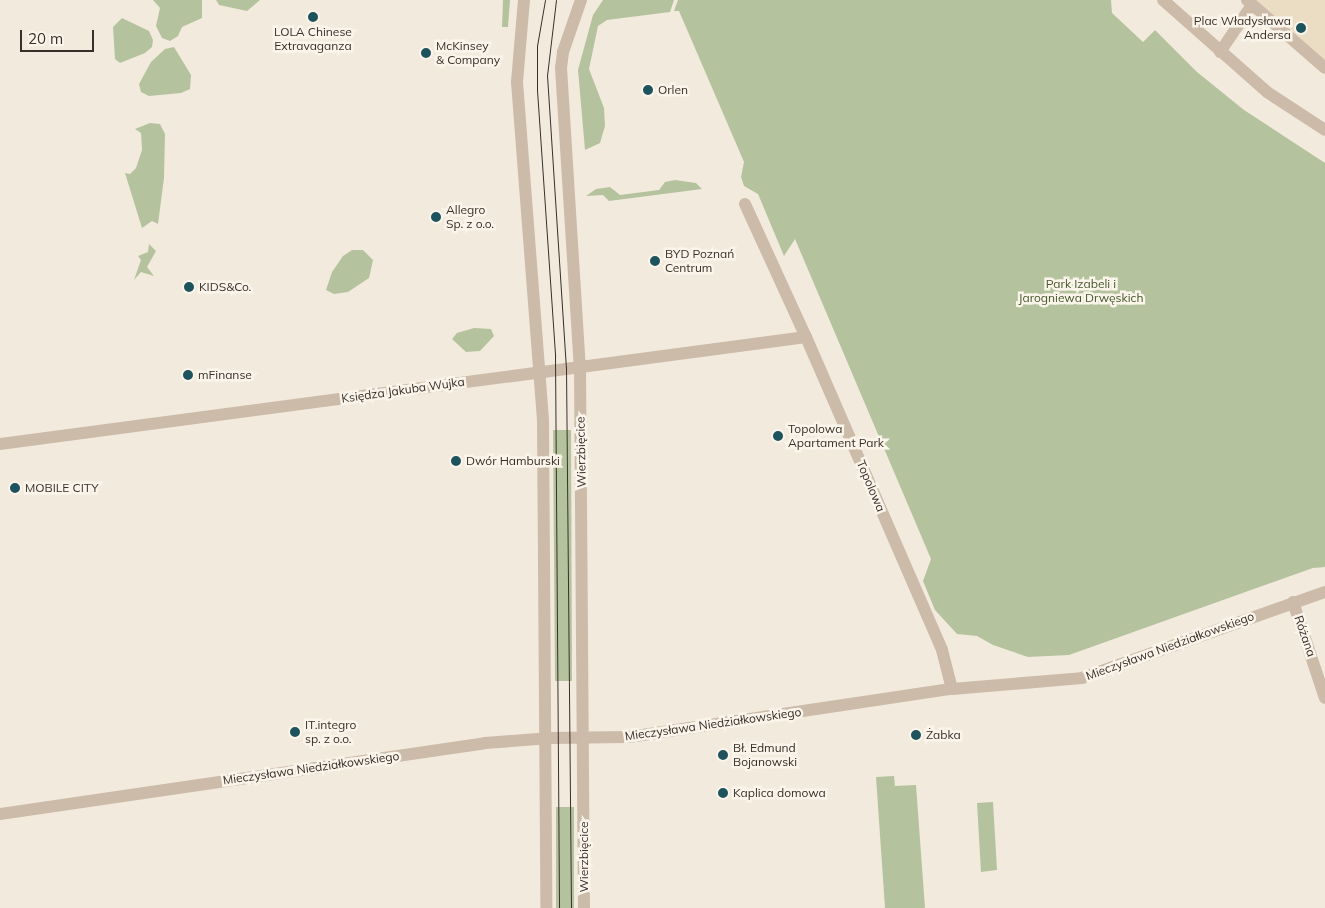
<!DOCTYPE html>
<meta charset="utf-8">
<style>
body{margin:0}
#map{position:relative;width:1325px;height:908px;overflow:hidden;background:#f3eade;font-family:Mulish,sans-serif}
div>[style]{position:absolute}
.green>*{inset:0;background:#b4c39d}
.plaza>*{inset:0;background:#ebddc4}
.minor>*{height:12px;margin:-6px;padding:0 6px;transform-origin:6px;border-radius:6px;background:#ccbba9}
.tram>*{height:1px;margin:-0.5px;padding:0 0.5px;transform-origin:0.5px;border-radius:0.5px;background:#392f29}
.dots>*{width:14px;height:14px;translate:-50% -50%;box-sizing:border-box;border:2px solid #faf4ea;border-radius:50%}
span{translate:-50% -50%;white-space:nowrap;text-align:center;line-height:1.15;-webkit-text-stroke:5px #faf4ea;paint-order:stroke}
.poi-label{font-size:12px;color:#392f29}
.right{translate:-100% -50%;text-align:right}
.left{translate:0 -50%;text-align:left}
.park-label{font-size:12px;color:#45582c}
.street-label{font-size:12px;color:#392f29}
.scale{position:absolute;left:20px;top:30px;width:74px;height:22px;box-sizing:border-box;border:2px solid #392f29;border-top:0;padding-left:6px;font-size:15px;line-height:18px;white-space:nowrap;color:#392f29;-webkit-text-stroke:4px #faf4ea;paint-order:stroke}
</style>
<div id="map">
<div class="green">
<i style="clip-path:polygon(153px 0,202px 0,202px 18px,182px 27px,178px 36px,170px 41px,162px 38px,156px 26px,160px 8px)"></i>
<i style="clip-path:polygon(216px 0,260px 0,247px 11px,219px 5px)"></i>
<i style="clip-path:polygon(503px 0,510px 0,508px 27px,502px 27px)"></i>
<i style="clip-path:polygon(603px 0,674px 0,670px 12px,607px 20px,598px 26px,589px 69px,604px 108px,605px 126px,600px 143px,585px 150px,578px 70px,593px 15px)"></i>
<i style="clip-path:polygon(678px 0,1111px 0,1112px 13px,1143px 42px,1155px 30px,1197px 72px,1244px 110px,1325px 163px,1325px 567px,1313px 568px,1069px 655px,1028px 657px,993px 645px,977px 636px,957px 634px,935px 610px,923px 581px,931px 559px,795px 239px,784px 256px,758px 194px,744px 186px,741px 177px,744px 162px,679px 11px,674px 11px)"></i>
<i style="clip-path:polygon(122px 18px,149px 31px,153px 40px,152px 47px,145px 53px,120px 63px,115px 59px,113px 27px)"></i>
<i style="clip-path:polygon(174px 47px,191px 75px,190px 89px,181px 93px,149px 96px,141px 92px,139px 84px,151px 62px,165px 49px)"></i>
<i style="clip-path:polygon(150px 123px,160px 124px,165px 134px,164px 178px,158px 224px,152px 221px,142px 228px,125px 173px,130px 174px,136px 168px,142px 150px,141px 133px,135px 129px)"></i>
<i style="clip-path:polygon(675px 180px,696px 183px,702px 189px,609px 201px,603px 195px,586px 196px,596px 189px,610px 187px,620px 195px,659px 190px,665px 182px)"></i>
<i style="clip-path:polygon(149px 244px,156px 251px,147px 267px,154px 276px,141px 272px,134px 280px,141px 260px,138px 256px,148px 252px)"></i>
<i style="clip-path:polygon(363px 250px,373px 260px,369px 278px,348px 292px,334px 294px,326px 290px,332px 272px,343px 256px,352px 250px)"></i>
<i style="clip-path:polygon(474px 328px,491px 329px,494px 336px,480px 351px,466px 352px,452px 339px,457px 333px)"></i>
<i style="clip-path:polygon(553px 430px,571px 430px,572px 681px,555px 681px)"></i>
<i style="clip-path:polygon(894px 776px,895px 786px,916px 785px,925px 908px,885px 908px,876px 777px)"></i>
<i style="clip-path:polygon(993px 802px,997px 870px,981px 872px,977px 803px)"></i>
<i style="clip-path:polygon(556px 807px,574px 807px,574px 908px,556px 908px)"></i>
</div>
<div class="plaza">
<i style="clip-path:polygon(1247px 0,1325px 0,1325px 68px)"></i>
</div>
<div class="minor">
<i style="left:524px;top:0;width:82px;rotate:94.9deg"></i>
<i style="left:517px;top:82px;width:339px;rotate:85.6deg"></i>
<i style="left:543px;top:420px;width:488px;rotate:89.6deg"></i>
<i style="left:581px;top:0;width:55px;rotate:109.1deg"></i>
<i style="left:563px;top:52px;width:16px;rotate:97deg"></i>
<i style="left:561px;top:68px;width:299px;rotate:86.4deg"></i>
<i style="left:580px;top:366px;width:542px;rotate:89.58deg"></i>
<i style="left:1163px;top:0;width:139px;rotate:41.5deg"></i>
<i style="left:1267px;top:92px;width:69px;rotate:33.2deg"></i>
<i style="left:1247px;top:0;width:103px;rotate:41.1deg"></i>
<i style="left:1220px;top:52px;width:57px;rotate:-55.8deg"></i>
<i style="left:745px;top:204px;width:146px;rotate:65.4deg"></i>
<i style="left:806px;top:337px;width:341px;rotate:66.5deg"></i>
<i style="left:942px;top:650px;width:40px;rotate:75.6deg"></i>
<i style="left:0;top:444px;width:813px;rotate:-7.56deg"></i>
<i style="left:1293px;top:602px;width:101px;rotate:71.6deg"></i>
<i style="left:0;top:814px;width:490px;rotate:-8.3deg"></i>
<i style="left:485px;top:743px;width:66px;rotate:-4.3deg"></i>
<i style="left:551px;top:738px;width:78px;rotate:-0.7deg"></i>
<i style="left:629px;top:737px;width:327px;rotate:-8.5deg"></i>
<i style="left:952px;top:689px;width:130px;rotate:-4.8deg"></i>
<i style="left:1082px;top:678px;width:258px;rotate:-19.5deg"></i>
</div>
<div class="tram">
<i style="left:545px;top:0;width:47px;rotate:99.9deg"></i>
<i style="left:537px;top:46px;width:44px;rotate:90deg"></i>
<i style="left:537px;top:90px;width:267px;rotate:86.1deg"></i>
<i style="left:555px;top:356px;width:552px;rotate:89.58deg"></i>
<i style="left:556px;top:0;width:76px;rotate:96.8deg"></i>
<i style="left:547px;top:75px;width:293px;rotate:86.3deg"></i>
<i style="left:566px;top:367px;width:541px;rotate:89.47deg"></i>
</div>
<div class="dots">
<i style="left:313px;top:17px;background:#1d535c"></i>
<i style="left:1301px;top:28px;background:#1d535c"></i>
<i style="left:426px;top:53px;background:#1d535c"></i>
<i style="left:648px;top:90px;background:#1d535c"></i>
<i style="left:436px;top:217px;background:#1d535c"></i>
<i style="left:655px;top:261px;background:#1d535c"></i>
<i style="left:189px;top:287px;background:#1d535c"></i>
<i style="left:188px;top:375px;background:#1d535c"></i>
<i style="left:778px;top:436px;background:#1d535c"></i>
<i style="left:456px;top:461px;background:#1d535c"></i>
<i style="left:15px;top:488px;background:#1d535c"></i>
<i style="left:295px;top:732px;background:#1d535c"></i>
<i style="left:916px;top:735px;background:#1d535c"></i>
<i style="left:723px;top:755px;background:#1d535c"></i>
<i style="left:723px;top:793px;background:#1d535c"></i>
</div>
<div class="poi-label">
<span class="right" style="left:1291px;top:28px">Plac Władysława<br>Andersa</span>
<span style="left:313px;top:39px">LOLA Chinese<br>Extravaganza</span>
<span class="left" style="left:436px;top:53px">McKinsey<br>&amp; Company</span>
<span class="left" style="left:658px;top:90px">Orlen</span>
<span class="left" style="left:446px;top:217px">Allegro<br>Sp. z o.o.</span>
<span class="left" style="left:665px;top:261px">BYD Poznań<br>Centrum</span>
<span class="left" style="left:199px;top:287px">KIDS&amp;Co.</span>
<span class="left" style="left:198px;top:375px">mFinanse</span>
<span class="left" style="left:788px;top:436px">Topolowa<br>Apartament Park</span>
<span class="left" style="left:466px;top:461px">Dwór Hamburski</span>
<span class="left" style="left:25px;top:488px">MOBILE CITY</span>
<span class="left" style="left:305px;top:732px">IT.integro<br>sp. z o.o.</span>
<span class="left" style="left:926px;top:735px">Żabka</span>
<span class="left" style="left:733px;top:755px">Bł. Edmund<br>Bojanowski</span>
<span class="left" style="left:733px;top:793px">Kaplica domowa</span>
</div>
<div class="park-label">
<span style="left:1081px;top:291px">Park Izabeli i<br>Jarogniewa Drwęskich</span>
</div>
<div class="street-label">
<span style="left:403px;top:390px;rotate:-8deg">Księdza Jakuba Wujka</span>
<span style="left:581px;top:452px;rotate:-91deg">Wierzbięcice</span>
<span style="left:871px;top:486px;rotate:67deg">Topolowa</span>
<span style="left:1305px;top:636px;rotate:71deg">Różana</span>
<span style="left:1170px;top:646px;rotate:-20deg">Mieczysława Niedziałkowskiego</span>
<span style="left:713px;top:724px;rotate:-8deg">Mieczysława Niedziałkowskiego</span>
<span style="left:311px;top:768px;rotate:-8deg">Mieczysława Niedziałkowskiego</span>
<span style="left:584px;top:857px;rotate:-90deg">Wierzbięcice</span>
</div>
<div class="scale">20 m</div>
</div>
